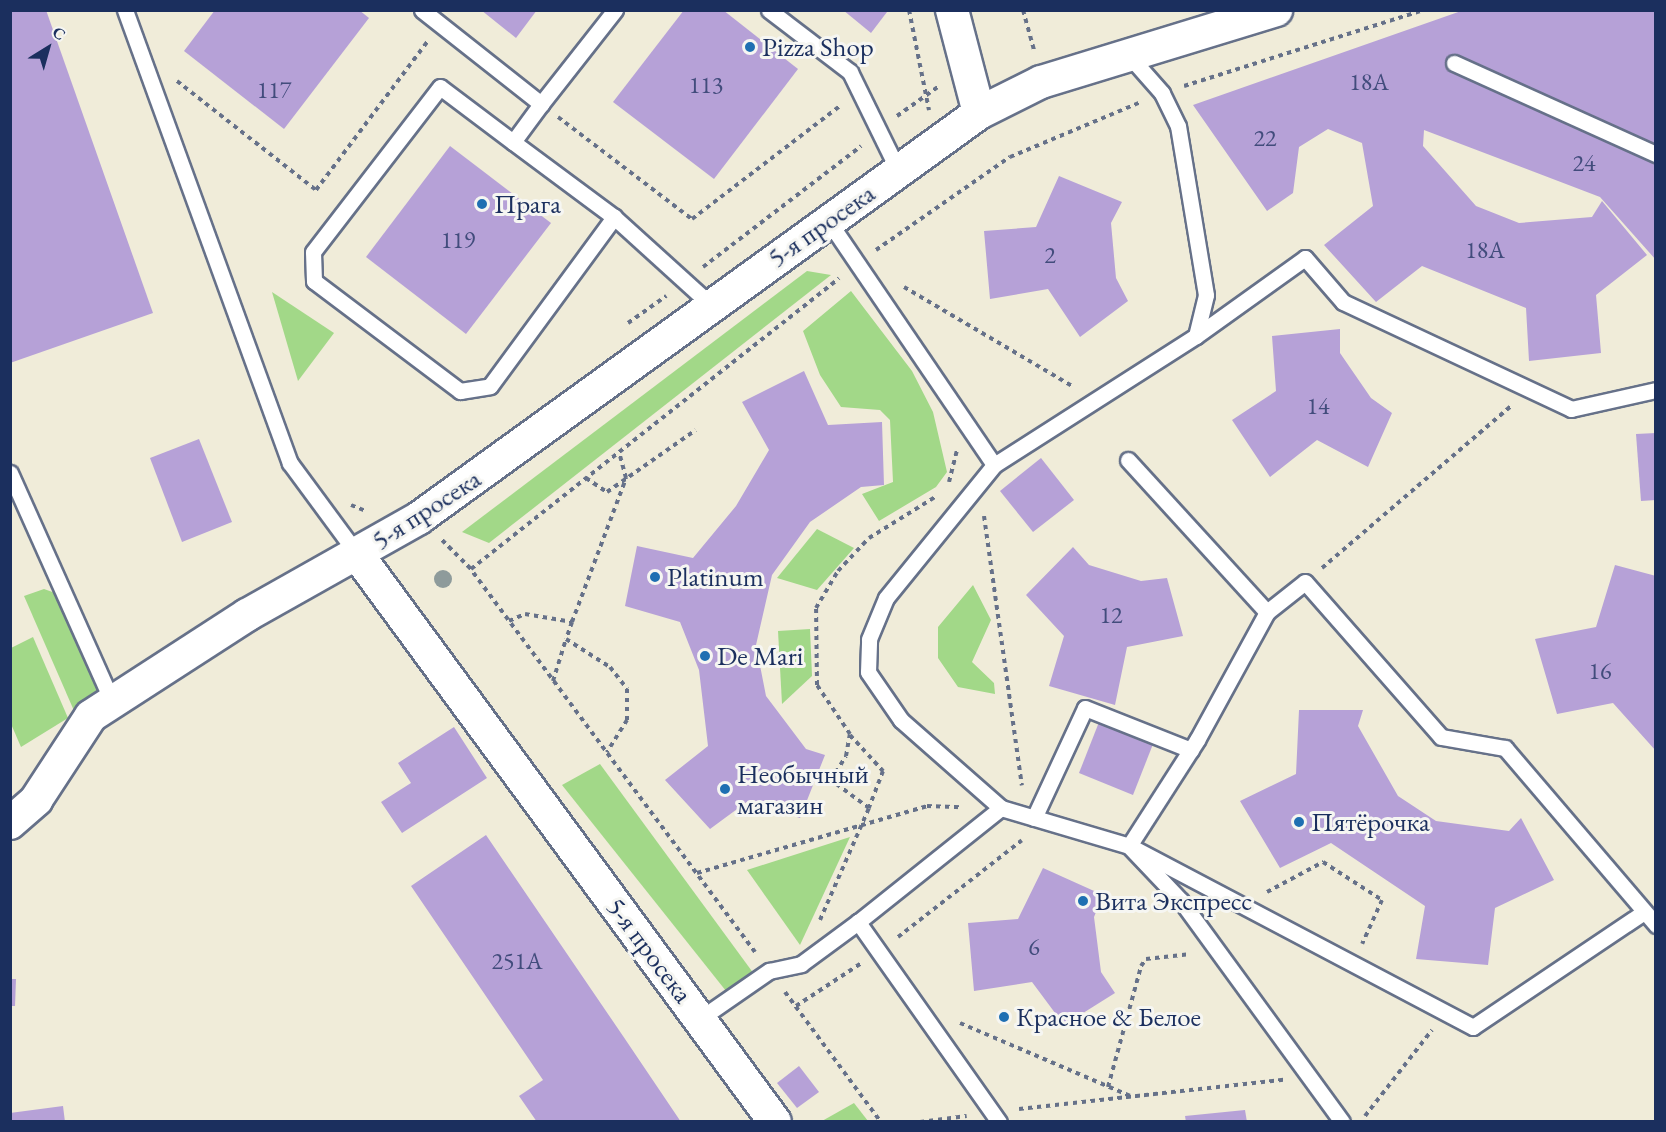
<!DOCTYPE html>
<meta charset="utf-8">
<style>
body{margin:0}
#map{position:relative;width:1666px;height:1132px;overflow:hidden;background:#f0ecd9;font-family:"EB Garamond",serif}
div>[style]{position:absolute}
.green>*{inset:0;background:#a2d888}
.building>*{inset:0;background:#b6a1d7}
.path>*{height:4px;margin-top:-2px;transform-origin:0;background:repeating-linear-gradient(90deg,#667189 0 4.5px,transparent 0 9px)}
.roads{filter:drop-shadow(2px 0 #667189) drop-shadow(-2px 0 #667189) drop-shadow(0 2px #667189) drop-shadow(0 -2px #667189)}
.lane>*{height:15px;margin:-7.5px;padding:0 7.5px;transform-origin:7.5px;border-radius:7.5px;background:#fff}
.street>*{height:32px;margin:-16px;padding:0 16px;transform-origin:16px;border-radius:16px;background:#fff}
.trees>*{width:18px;height:18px;margin:-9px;border-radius:50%;background:#8e9b9b}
.dots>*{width:16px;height:16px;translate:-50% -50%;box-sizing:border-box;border:3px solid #f6f6f2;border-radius:50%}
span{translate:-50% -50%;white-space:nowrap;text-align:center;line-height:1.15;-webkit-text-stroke:6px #f6f6f2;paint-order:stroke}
.number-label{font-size:24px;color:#424c7c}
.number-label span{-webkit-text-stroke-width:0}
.poi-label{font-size:27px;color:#1b2f5e}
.left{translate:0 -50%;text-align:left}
.street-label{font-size:27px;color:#1b2f5e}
.frame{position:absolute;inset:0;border:12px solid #1b2f5e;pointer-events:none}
.north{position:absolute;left:18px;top:18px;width:60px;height:60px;-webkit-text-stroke:4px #f6f6f2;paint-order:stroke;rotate:37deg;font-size:16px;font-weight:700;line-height:24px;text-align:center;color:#1b2f5e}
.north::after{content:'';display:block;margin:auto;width:21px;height:27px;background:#1b2f5e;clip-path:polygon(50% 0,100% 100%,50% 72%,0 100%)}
</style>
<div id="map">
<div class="green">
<i style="clip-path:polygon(807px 271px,831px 275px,489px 543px,462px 532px)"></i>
<i style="clip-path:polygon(851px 291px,912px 371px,933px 412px,947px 472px,936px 487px,879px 521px,862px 494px,893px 482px,890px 420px,880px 410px,841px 407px,820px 375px,803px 331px)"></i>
<i style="clip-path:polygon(272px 292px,334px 333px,298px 381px)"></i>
<i style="clip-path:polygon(817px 529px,854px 548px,817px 590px,777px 578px)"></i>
<i style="clip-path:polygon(973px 585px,991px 620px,972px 662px,994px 683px,995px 694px,958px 687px,938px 658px,938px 627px)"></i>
<i style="clip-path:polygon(44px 589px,58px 594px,102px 692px,75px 713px,24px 596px)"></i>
<i style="clip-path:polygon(810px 629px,812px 676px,782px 704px,778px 631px)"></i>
<i style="clip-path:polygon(33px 637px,68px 718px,21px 747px,11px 724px,11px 648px)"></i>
<i style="clip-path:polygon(600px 764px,754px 974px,730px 996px,562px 785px)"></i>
<i style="clip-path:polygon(850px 837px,800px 945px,747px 870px)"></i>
<i style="clip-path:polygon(854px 1103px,868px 1121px,822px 1121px)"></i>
</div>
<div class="building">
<i style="clip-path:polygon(10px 10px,46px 10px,153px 313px,10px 363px)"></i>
<i style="clip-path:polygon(215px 10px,359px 10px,369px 18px,284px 129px,184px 51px)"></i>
<i style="clip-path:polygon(481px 10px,537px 10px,516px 38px)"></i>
<i style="clip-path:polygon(684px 10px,723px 10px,798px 69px,714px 179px,613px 102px)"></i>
<i style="clip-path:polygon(843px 10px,885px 10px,887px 12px,871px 33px)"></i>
<i style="clip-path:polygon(1464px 10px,1656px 10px,1656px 260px,1600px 197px,1424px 130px,1423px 146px,1476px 206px,1519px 223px,1592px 217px,1602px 201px,1647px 255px,1596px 295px,1601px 353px,1529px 361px,1526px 308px,1422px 266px,1376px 302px,1324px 245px,1373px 206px,1362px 143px,1328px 129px,1299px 147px,1293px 193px,1267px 211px,1193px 105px)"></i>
<i style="clip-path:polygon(450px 146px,551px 223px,466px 334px,366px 257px)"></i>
<i style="clip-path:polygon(1059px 176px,1122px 202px,1111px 223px,1116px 278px,1128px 301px,1080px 337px,1048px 289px,990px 299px,984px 231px,1036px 227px)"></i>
<i style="clip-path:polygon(1340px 329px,1340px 353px,1371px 398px,1392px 413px,1368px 467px,1317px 440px,1270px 477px,1232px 420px,1276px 391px,1272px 336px)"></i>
<i style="clip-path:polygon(804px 371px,828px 425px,882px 422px,884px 485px,861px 487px,810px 522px,772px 575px,756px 645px,766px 696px,806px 749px,825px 755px,800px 818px,748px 801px,710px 829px,665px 780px,708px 746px,699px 670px,680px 622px,625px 606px,637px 546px,693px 558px,736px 506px,769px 450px,742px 402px)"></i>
<i style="clip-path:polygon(1656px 433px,1656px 500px,1641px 501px,1636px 434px)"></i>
<i style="clip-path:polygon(199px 439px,232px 522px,182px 542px,150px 458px)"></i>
<i style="clip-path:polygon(1041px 458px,1074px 500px,1033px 532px,1000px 491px)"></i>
<i style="clip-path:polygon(1073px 547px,1089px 565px,1141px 581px,1167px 578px,1183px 636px,1127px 647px,1115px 705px,1049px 686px,1064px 636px,1026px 595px)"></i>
<i style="clip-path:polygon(1615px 565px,1656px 576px,1656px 751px,1613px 703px,1557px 714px,1535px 639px,1596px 627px)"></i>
<i style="clip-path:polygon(1299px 710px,1363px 710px,1358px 726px,1398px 796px,1436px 821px,1509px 831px,1521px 818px,1554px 880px,1495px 908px,1488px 965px,1416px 959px,1425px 906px,1331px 843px,1280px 868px,1240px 801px,1296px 774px)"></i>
<i style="clip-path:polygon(1101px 717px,1155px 739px,1133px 795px,1079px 773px)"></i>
<i style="clip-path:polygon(454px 727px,487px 778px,402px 833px,381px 802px,411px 783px,398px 763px)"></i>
<i style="clip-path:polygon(486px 835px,623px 1036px,681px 1122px,537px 1122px,519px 1096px,543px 1080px,411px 886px)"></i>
<i style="clip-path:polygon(1043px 868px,1103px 895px,1094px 917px,1101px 972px,1115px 993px,1064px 1025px,1032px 982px,974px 991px,968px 923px,1018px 919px)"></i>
<i style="clip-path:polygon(10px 979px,16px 979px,15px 1006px,10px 1006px)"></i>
<i style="clip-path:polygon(799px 1066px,819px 1092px,797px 1108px,777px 1083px)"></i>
<i style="clip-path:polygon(63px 1106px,65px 1122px,10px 1122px,10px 1113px)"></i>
<i style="clip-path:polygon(1245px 1110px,1247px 1122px,1186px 1122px,1185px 1116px)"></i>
</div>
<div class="path">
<i style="left:909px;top:10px;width:102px;rotate:78.7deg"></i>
<i style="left:1023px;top:10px;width:41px;rotate:74.6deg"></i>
<i style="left:177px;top:81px;width:177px;rotate:38.1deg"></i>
<i style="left:316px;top:190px;width:185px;rotate:-53.1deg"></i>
<i style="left:1184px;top:86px;width:252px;rotate:-17.6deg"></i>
<i style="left:897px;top:116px;width:52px;rotate:-35.5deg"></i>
<i style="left:558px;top:117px;width:168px;rotate:37.3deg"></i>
<i style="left:692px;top:219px;width:188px;rotate:-37.4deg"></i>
<i style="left:876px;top:250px;width:163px;rotate:-34.8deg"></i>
<i style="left:1010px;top:157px;width:142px;rotate:-22.8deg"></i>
<i style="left:703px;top:267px;width:199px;rotate:-37.4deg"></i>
<i style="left:904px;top:287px;width:197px;rotate:30.5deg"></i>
<i style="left:628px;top:323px;width:47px;rotate:-35.4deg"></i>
<i style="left:586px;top:478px;width:25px;rotate:34deg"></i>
<i style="left:607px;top:492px;width:108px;rotate:-34.9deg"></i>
<i style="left:949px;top:482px;width:32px;rotate:-76deg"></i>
<i style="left:351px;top:505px;width:16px;rotate:22deg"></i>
<i style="left:984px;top:516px;width:272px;rotate:82deg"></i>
<i style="left:442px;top:540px;width:41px;rotate:45deg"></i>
<i style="left:1322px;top:568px;width:248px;rotate:-40.6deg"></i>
<i style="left:509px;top:621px;width:17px;rotate:-24deg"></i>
<i style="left:525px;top:614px;width:48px;rotate:9.7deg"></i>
<i style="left:572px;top:622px;width:18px;rotate:109deg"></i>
<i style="left:566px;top:639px;width:52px;rotate:32.5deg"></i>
<i style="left:610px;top:667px;width:28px;rotate:52deg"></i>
<i style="left:627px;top:689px;width:31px;rotate:90deg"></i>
<i style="left:627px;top:720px;width:38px;rotate:122deg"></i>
<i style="left:572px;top:622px;width:154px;rotate:-69.4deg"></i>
<i style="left:626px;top:478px;width:27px;rotate:-105deg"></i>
<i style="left:553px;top:681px;width:44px;rotate:-72.8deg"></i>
<i style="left:850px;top:735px;width:49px;rotate:47.5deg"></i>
<i style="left:883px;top:771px;width:40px;rotate:111deg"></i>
<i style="left:697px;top:873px;width:240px;rotate:-16.2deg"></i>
<i style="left:927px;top:806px;width:35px;rotate:2deg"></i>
<i style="left:1267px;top:892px;width:64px;rotate:-28.2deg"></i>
<i style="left:1323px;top:862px;width:70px;rotate:32.8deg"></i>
<i style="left:1382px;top:900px;width:48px;rotate:114.4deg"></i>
<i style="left:820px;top:920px;width:122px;rotate:-66.4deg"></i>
<i style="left:869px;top:808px;width:47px;rotate:-143.6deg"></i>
<i style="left:831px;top:780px;width:28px;rotate:-58deg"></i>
<i style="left:846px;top:756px;width:22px;rotate:-80deg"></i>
<i style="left:850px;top:734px;width:59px;rotate:-124deg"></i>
<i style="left:817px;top:685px;width:77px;rotate:-90.7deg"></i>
<i style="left:816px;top:608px;width:43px;rotate:-59.3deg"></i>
<i style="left:838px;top:571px;width:45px;rotate:-46.8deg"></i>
<i style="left:869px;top:538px;width:78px;rotate:-31.8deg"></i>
<i style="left:898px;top:937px;width:157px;rotate:-38deg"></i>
<i style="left:755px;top:952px;width:477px;rotate:-126.6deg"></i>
<i style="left:471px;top:569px;width:469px;rotate:-38.3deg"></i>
<i style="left:785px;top:992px;width:162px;rotate:53.6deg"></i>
<i style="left:796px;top:1006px;width:77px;rotate:-33.3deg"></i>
<i style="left:960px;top:1023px;width:185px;rotate:23.2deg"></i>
<i style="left:1108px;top:1087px;width:125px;rotate:-74.7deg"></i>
<i style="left:1141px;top:966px;width:9px;rotate:-54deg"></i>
<i style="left:1146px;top:959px;width:45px;rotate:-6.3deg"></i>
<i style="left:1019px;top:1109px;width:266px;rotate:-6.3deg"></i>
<i style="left:1365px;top:1116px;width:109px;rotate:-52.1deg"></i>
<i style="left:920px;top:1122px;width:47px;rotate:-7.3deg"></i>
</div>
<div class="roads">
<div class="lane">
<i style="left:125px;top:10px;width:482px;rotate:70deg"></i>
<i style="left:290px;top:463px;width:113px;rotate:53.6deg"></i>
<i style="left:422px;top:10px;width:152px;rotate:38.3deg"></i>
<i style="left:541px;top:104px;width:120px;rotate:-51.8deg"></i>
<i style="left:769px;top:10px;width:102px;rotate:37.4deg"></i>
<i style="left:850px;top:72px;width:109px;rotate:63.9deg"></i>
<i style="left:1454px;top:63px;width:222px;rotate:24.3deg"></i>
<i style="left:541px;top:104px;width:47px;rotate:126.4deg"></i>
<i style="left:513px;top:142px;width:126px;rotate:36.6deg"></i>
<i style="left:614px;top:217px;width:130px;rotate:42.2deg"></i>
<i style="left:513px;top:142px;width:91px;rotate:-143deg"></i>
<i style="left:440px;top:87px;width:208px;rotate:127.6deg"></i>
<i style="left:313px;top:252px;width:29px;rotate:88deg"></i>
<i style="left:314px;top:281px;width:183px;rotate:37deg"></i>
<i style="left:460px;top:391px;width:30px;rotate:-9deg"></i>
<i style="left:490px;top:386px;width:210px;rotate:-53.7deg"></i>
<i style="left:827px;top:219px;width:297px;rotate:55.8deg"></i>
<i style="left:1196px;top:336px;width:134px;rotate:-35.6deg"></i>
<i style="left:1305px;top:258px;width:58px;rotate:49.2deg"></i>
<i style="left:1343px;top:302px;width:252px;rotate:25.1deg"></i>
<i style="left:1571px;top:409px;width:87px;rotate:-12.6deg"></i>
<i style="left:1128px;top:460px;width:206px;rotate:47.6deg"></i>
<i style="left:10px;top:473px;width:252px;rotate:65.9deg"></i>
<i style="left:1001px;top:808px;width:134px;rotate:16.5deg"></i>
<i style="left:1129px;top:846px;width:76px;rotate:46.6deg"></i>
<i style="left:1181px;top:901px;width:273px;rotate:53.9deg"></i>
<i style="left:1034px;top:818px;width:121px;rotate:-65.1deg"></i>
<i style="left:1085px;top:708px;width:114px;rotate:21.6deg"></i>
<i style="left:1644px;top:912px;width:206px;rotate:146.1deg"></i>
<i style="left:1473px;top:1027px;width:389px;rotate:-152.2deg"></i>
<i style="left:1129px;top:846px;width:126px;rotate:-57.3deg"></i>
<i style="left:1197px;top:740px;width:146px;rotate:-61.3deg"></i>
<i style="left:1267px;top:612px;width:48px;rotate:-38.3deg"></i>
<i style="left:1305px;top:582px;width:206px;rotate:48.7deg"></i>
<i style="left:1441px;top:737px;width:65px;rotate:9.8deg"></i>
<i style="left:1505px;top:748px;width:233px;rotate:49.5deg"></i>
<i style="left:701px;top:1018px;width:83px;rotate:-34.7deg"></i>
<i style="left:769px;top:971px;width:33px;rotate:-12deg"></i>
<i style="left:801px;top:964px;width:71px;rotate:-36.4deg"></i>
<i style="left:999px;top:1122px;width:245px;rotate:-125.2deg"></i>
<i style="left:858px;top:922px;width:183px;rotate:-38.6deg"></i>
<i style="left:1001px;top:808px;width:133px;rotate:-138.7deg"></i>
<i style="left:901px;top:720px;width:58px;rotate:-124.5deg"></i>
<i style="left:868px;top:672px;width:33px;rotate:-88deg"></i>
<i style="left:869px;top:639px;width:44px;rotate:-67.5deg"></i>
<i style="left:886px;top:598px;width:171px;rotate:-50.9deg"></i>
<i style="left:994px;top:465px;width:240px;rotate:-32.6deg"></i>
<i style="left:1196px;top:336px;width:42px;rotate:-76.3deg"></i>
<i style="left:1206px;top:295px;width:171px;rotate:-99.4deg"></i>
<i style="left:1178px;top:126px;width:37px;rotate:-116deg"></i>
<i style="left:1162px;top:93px;width:45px;rotate:-131.4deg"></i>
</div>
<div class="street">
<i style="left:952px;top:10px;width:106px;rotate:75.3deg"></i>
<i style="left:357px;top:554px;width:705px;rotate:53.65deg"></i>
<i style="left:10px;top:823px;width:35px;rotate:-41deg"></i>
<i style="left:36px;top:800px;width:100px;rotate:-56.8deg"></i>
<i style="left:91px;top:716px;width:186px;rotate:-32.9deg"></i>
<i style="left:247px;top:615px;width:197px;rotate:-29.4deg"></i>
<i style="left:419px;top:518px;width:691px;rotate:-35.87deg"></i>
<i style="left:979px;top:113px;width:69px;rotate:-26.6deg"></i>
<i style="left:1041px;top:82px;width:246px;rotate:-17deg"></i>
</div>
</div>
<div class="trees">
<i style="left:443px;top:579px"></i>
</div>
<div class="dots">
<i style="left:750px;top:47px;background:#1f6fb2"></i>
<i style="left:482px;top:204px;background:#1f6fb2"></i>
<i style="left:655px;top:577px;background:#1f6fb2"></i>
<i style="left:705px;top:656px;background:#1f6fb2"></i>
<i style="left:725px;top:789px;background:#1f6fb2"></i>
<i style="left:1299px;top:822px;background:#1f6fb2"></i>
<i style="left:1083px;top:901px;background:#1f6fb2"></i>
<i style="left:1004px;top:1017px;background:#1f6fb2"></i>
</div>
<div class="number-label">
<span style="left:1369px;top:82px">18А</span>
<span style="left:706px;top:85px">113</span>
<span style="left:274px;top:90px">117</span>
<span style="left:1265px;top:138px">22</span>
<span style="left:1584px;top:163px">24</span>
<span style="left:458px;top:240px">119</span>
<span style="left:1485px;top:250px">18А</span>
<span style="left:1050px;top:255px">2</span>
<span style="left:1318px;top:406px">14</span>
<span style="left:1111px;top:615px">12</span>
<span style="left:1600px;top:671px">16</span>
<span style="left:1034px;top:947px">6</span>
<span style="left:517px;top:961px">251А</span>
</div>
<div class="poi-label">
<span class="left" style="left:762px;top:47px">Pizza Shop</span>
<span class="left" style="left:494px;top:204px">Прага</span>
<span class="left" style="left:667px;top:577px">Platinum</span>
<span class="left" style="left:717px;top:656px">De Mari</span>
<span class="left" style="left:737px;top:789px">Необычный<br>магазин</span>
<span class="left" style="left:1311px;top:822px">Пятёрочка</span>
<span class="left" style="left:1095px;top:901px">Вита Экспресс</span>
<span class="left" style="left:1016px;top:1017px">Красное &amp; Белое</span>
</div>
<div class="street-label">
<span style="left:821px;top:225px;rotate:-35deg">5-я просека</span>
<span style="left:426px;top:509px;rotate:-33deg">5-я просека</span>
<span style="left:650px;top:950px;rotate:53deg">5-я просека</span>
</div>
<div class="frame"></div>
<div class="north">С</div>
</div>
